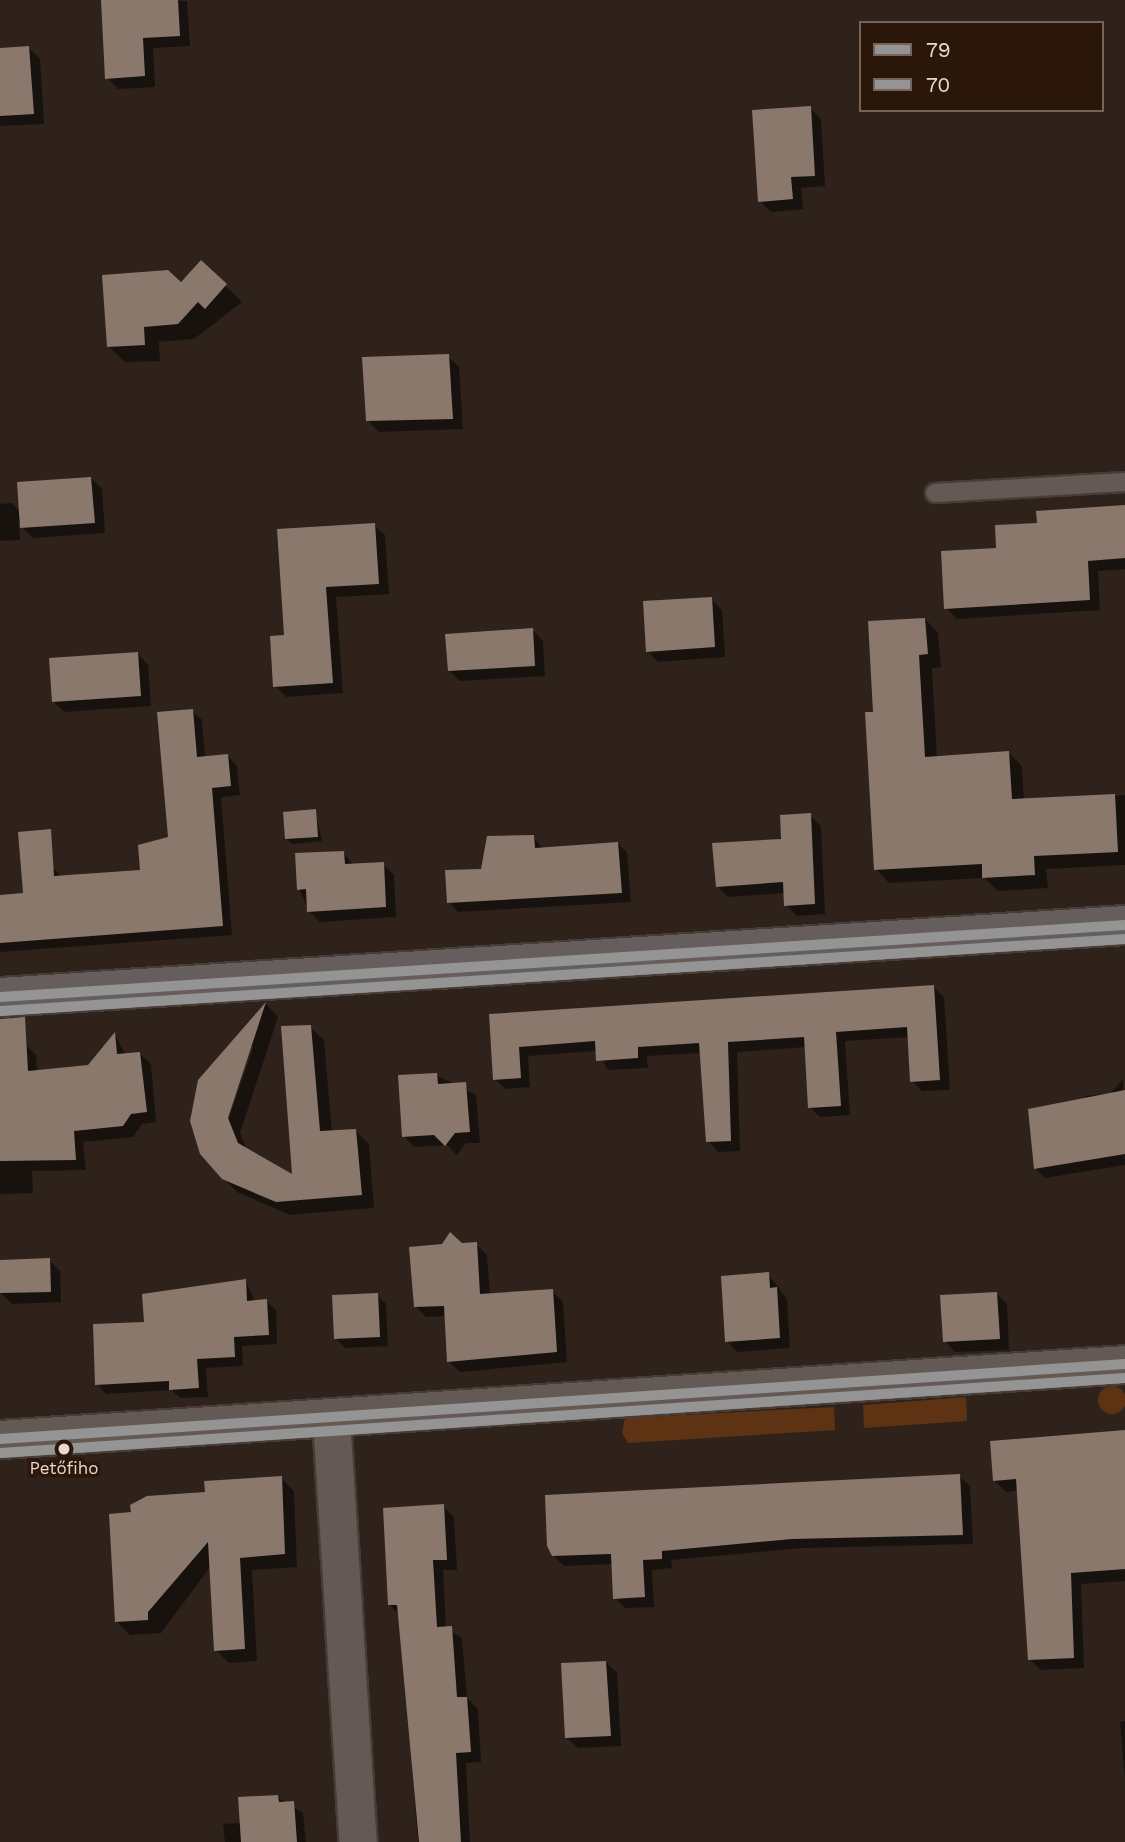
<!DOCTYPE html>
<meta charset="utf-8">
<style>
body{margin:0}
#map{position:relative;width:1125px;height:1842px;overflow:hidden;background:#2e221b;font-family:"Work Sans",sans-serif}
div>[style]{position:absolute}
.green>*{inset:0;background:#5e3313}
.round{border-radius:50%}
.shadow>*{inset:0;background:#0007}
.building>*{inset:0;background:#8a786d}
.roads{filter:drop-shadow(2px 0 #473d38) drop-shadow(-2px 0 #473d38) drop-shadow(0 2px #473d38) drop-shadow(0 -2px #473d38)}
.lane>*{height:18px;margin:-9px;padding:0 9px;transform-origin:9px;border-radius:9px;background:#645a55}
.street>*{height:37px;margin:-18.5px;padding:0 18.5px;transform-origin:18.5px;border-radius:18.5px;background:#645a55}
.secondary>*{height:38px;margin:-19px;padding:0 19px;transform-origin:19px;border-radius:19px;background:#655e5c}
.bus-1>*{height:10px;margin:-5px;padding:0 5px;transform-origin:5px;border-radius:5px;background:#949494}
.bus-2>*{height:10px;margin:-5px;padding:0 5px;transform-origin:5px;border-radius:5px;background:#949494}
.dots>*{width:19px;height:19px;translate:-50% -50%;box-sizing:border-box;border:4px solid #2b1709;border-radius:50%}
span{translate:-50% -50%;white-space:nowrap;text-align:center;line-height:1.15;-webkit-text-stroke:7px #2b1709;paint-order:stroke}
.bus-label{font-size:17px;color:#e7d8d0}
.legend{position:absolute;left:859px;top:21px;width:245px;height:91px;box-sizing:border-box;background:#2b1709;border:2px solid #766459;margin:0;padding:9px 12px;list-style:none;font-size:21px;color:#e7d8d0}
.legend li{display:flex;align-items:center;gap:14px;height:35px}
.legend b{width:35px;border:2px solid #766459}
</style>
<div id="map">
<div class="green">
<i class="round" style="left:1098px;top:1386px;width:28px;height:28px"></i>
<i style="clip-path:polygon(966px 1397px,967px 1421px,864px 1428px,863px 1405px)"></i>
<i style="clip-path:polygon(834px 1407px,835px 1430px,628px 1443px,622px 1433px,625px 1418px)"></i>
</div>
<div class="shadow">
<i style="clip-path:polygon(103px 0,187px 1px,190px 46px,153px 48px,155px 87px,118px 89px,107px 78px)"></i>
<i style="clip-path:polygon(29px 48px,40px 59px,44px 124px,0 126px,0 50px)"></i>
<i style="clip-path:polygon(810px 108px,821px 119px,825px 186px,801px 188px,803px 209px,771px 212px,760px 201px)"></i>
<i style="clip-path:polygon(201px 263px,242px 302px,194px 339px,159px 342px,160px 361px,125px 362px,108px 346px)"></i>
<i style="clip-path:polygon(448px 356px,459px 367px,463px 429px,379px 432px,368px 421px)"></i>
<i style="clip-path:polygon(91px 478px,102px 489px,105px 533px,33px 538px,19px 524px,20px 540px,0 541px,0 504px,12px 503px,21px 513px)"></i>
<i style="clip-path:polygon(1125px 506px,1125px 569px,1098px 571px,1100px 610px,957px 619px,946px 608px,998px 550px,1039px 525px)"></i>
<i style="clip-path:polygon(374px 525px,385px 535px,389px 594px,336px 597px,343px 693px,286px 697px,275px 686px,286px 637px)"></i>
<i style="clip-path:polygon(711px 599px,722px 610px,725px 657px,658px 662px,648px 651px)"></i>
<i style="clip-path:polygon(925px 619px,938px 633px,941px 667px,932px 668px,937px 758px,1009px 753px,1022px 766px,1024px 800px,1125px 795px,1125px 865px,1046px 869px,1048px 888px,998px 891px,984px 878px,889px 883px,876px 869px,875px 713px)"></i>
<i style="clip-path:polygon(532px 630px,543px 641px,545px 676px,460px 681px,449px 671px)"></i>
<i style="clip-path:polygon(138px 654px,148px 665px,151px 706px,64px 712px,53px 701px)"></i>
<i style="clip-path:polygon(192px 711px,202px 720px,205px 758px,228px 756px,237px 766px,240px 795px,221px 797px,232px 935px,0 952px,0 897px,25px 895px,53px 868px,62px 877px,142px 871px,170px 838px)"></i>
<i style="clip-path:polygon(315px 811px,322px 841px,292px 844px,287px 839px)"></i>
<i style="clip-path:polygon(810px 815px,821px 826px,825px 914px,797px 916px,786px 905px,786px 893px,728px 897px,717px 886px)"></i>
<i style="clip-path:polygon(533px 837px,543px 849px,618px 843px,627px 853px,631px 902px,458px 912px,449px 902px)"></i>
<i style="clip-path:polygon(343px 852px,354px 866px,383px 864px,394px 875px,396px 917px,320px 922px,309px 911px,299px 889px)"></i>
<i style="clip-path:polygon(934px 987px,944px 997px,950px 1090px,922px 1091px,912px 1081px,910px 1037px,845px 1041px,850px 1115px,820px 1117px,810px 1107px,806px 1047px,737px 1052px,740px 1151px,718px 1152px,708px 1141px,702px 1053px,647px 1056px,648px 1068px,608px 1070px,597px 1051px,528px 1056px,530px 1087px,505px 1089px,495px 1079px,491px 1016px)"></i>
<i style="clip-path:polygon(evenodd,266px 1004px,278px 1017px,240px 1133px,247px 1150px,294px 1177px,310px 1027px,324px 1040px,332px 1132px,356px 1131px,369px 1144px,374px 1208px,290px 1215px,237px 1192px,223px 1178px,199px 1081px,266px 1004px,254px 1045px,226px 1127px,223px 1126px,248px 1050px,254px 1045px)"></i>
<i style="clip-path:polygon(115px 1035px,126px 1055px,140px 1054px,151px 1064px,156px 1122px,142px 1124px,133px 1137px,83px 1142px,86px 1170px,32px 1171px,33px 1193px,0 1194px,0 1045px,25px 1044px,36px 1055px,37px 1071px,89px 1066px)"></i>
<i style="clip-path:polygon(436px 1075px,476px 1095px,480px 1143px,466px 1143px,457px 1155px,447px 1145px,414px 1147px,404px 1136px)"></i>
<i style="clip-path:polygon(1123px 1079px,1125px 1165px,1045px 1178px,1035px 1168px,1086px 1096px,1111px 1093px)"></i>
<i style="clip-path:polygon(476px 1244px,487px 1255px,490px 1295px,552px 1291px,563px 1302px,567px 1362px,460px 1372px,449px 1362px,446px 1316px,426px 1317px,415px 1306px,461px 1245px)"></i>
<i style="clip-path:polygon(49px 1260px,60px 1271px,61px 1302px,12px 1304px,1px 1293px,0 1262px)"></i>
<i style="clip-path:polygon(768px 1274px,787px 1299px,790px 1348px,737px 1352px,727px 1341px)"></i>
<i style="clip-path:polygon(246px 1281px,255px 1302px,266px 1301px,276px 1310px,277px 1344px,242px 1346px,243px 1366px,206px 1368px,208px 1397px,180px 1398px,172px 1390px,106px 1394px,97px 1384px,146px 1323px)"></i>
<i style="clip-path:polygon(996px 1293px,1007px 1304px,1009px 1350px,955px 1352px,945px 1341px)"></i>
<i style="clip-path:polygon(377px 1295px,386px 1304px,388px 1346px,345px 1348px,336px 1339px)"></i>
<i style="clip-path:polygon(1125px 1432px,1125px 1581px,1081px 1584px,1084px 1668px,1041px 1670px,1029px 1659px,1019px 1490px,1006px 1492px,994px 1480px)"></i>
<i style="clip-path:polygon(959px 1476px,970px 1486px,973px 1544px,803px 1548px,671px 1560px,672px 1568px,652px 1570px,654px 1607px,625px 1608px,615px 1598px,613px 1564px,564px 1566px,554px 1556px)"></i>
<i style="clip-path:polygon(281px 1478px,294px 1491px,297px 1567px,252px 1570px,257px 1661px,229px 1663px,216px 1650px,211px 1566px,161px 1633px,130px 1635px,117px 1622px,133px 1514px)"></i>
<i style="clip-path:polygon(443px 1506px,454px 1517px,457px 1570px,443px 1570px,446px 1628px,462px 1638px,467px 1698px,478px 1709px,481px 1762px,466px 1763px,470px 1842px,418px 1842px,400px 1615px,390px 1605px)"></i>
<i style="clip-path:polygon(606px 1662px,617px 1673px,621px 1746px,578px 1748px,567px 1738px)"></i>
<i style="clip-path:polygon(1125px 1721px,1125px 1779px,1120px 1722px)"></i>
<i style="clip-path:polygon(277px 1797px,303px 1813px,306px 1842px,225px 1842px,223px 1824px,242px 1823px)"></i>
</div>
<div class="building">
<i style="clip-path:polygon(101px 0,178px 0,180px 36px,143px 38px,145px 76px,105px 79px)"></i>
<i style="clip-path:polygon(29px 46px,34px 114px,0 116px,0 48px)"></i>
<i style="clip-path:polygon(811px 106px,815px 176px,791px 177px,793px 199px,758px 202px,752px 110px)"></i>
<i style="clip-path:polygon(201px 260px,227px 284px,205px 309px,198px 302px,178px 324px,144px 327px,145px 345px,107px 347px,102px 275px,168px 270px,181px 282px)"></i>
<i style="clip-path:polygon(449px 354px,453px 419px,366px 421px,362px 357px)"></i>
<i style="clip-path:polygon(91px 477px,95px 523px,20px 528px,17px 482px)"></i>
<i style="clip-path:polygon(1125px 505px,1125px 558px,1088px 561px,1090px 600px,944px 609px,941px 551px,996px 548px,995px 525px,1037px 523px,1036px 511px)"></i>
<i style="clip-path:polygon(375px 523px,379px 584px,326px 587px,333px 683px,273px 687px,270px 636px,284px 635px,277px 529px)"></i>
<i style="clip-path:polygon(712px 597px,715px 647px,646px 652px,643px 601px)"></i>
<i style="clip-path:polygon(925px 618px,928px 654px,919px 655px,925px 757px,1009px 751px,1012px 799px,1115px 794px,1118px 852px,1034px 856px,1035px 875px,982px 878px,982px 864px,874px 870px,865px 712px,873px 712px,868px 621px)"></i>
<i style="clip-path:polygon(533px 628px,535px 666px,448px 671px,445px 634px)"></i>
<i style="clip-path:polygon(138px 652px,141px 696px,52px 702px,49px 658px)"></i>
<i style="clip-path:polygon(193px 709px,197px 757px,228px 754px,231px 786px,212px 788px,223px 926px,0 943px,0 895px,23px 893px,18px 832px,51px 829px,54px 876px,140px 870px,138px 845px,168px 837px,157px 712px)"></i>
<i style="clip-path:polygon(316px 809px,318px 837px,285px 839px,283px 812px)"></i>
<i style="clip-path:polygon(811px 813px,815px 904px,784px 906px,783px 882px,716px 887px,712px 843px,781px 839px,780px 815px)"></i>
<i style="clip-path:polygon(534px 835px,535px 848px,618px 842px,622px 893px,447px 903px,445px 870px,481px 869px,487px 836px)"></i>
<i style="clip-path:polygon(344px 851px,345px 864px,384px 862px,386px 907px,307px 912px,306px 889px,297px 890px,295px 853px)"></i>
<i style="clip-path:polygon(934px 985px,940px 1080px,910px 1082px,907px 1027px,836px 1032px,841px 1106px,808px 1108px,804px 1037px,728px 1042px,731px 1141px,706px 1142px,699px 1043px,638px 1047px,638px 1058px,596px 1061px,595px 1041px,519px 1047px,521px 1078px,493px 1080px,489px 1014px)"></i>
<i style="clip-path:polygon(266px 1002px,228px 1118px,238px 1143px,292px 1174px,281px 1026px,311px 1025px,320px 1131px,356px 1129px,362px 1195px,276px 1202px,222px 1179px,200px 1154px,190px 1121px,198px 1080px)"></i>
<i style="clip-path:polygon(25px 1017px,28px 1071px,88px 1065px,115px 1032px,117px 1054px,140px 1052px,147px 1112px,131px 1114px,123px 1126px,74px 1131px,76px 1160px,0 1161px,0 1019px)"></i>
<i style="clip-path:polygon(437px 1073px,438px 1084px,466px 1082px,470px 1132px,455px 1133px,445px 1146px,434px 1135px,402px 1137px,398px 1075px)"></i>
<i style="clip-path:polygon(1125px 1090px,1125px 1154px,1034px 1169px,1028px 1109px)"></i>
<i style="clip-path:polygon(450px 1232px,462px 1243px,477px 1242px,480px 1294px,553px 1289px,557px 1352px,447px 1362px,444px 1306px,414px 1307px,409px 1247px,442px 1244px)"></i>
<i style="clip-path:polygon(50px 1258px,51px 1292px,0 1293px,0 1260px)"></i>
<i style="clip-path:polygon(769px 1272px,770px 1288px,777px 1287px,780px 1338px,725px 1342px,721px 1276px)"></i>
<i style="clip-path:polygon(246px 1279px,247px 1301px,267px 1299px,269px 1335px,234px 1337px,235px 1357px,197px 1359px,199px 1388px,169px 1390px,169px 1381px,95px 1385px,93px 1324px,144px 1322px,142px 1294px)"></i>
<i style="clip-path:polygon(997px 1292px,1000px 1339px,943px 1342px,940px 1295px)"></i>
<i style="clip-path:polygon(378px 1293px,380px 1337px,334px 1339px,332px 1295px)"></i>
<i style="clip-path:polygon(1125px 1430px,1125px 1569px,1071px 1573px,1074px 1658px,1028px 1660px,1016px 1479px,993px 1481px,990px 1441px)"></i>
<i style="clip-path:polygon(960px 1474px,963px 1535px,792px 1539px,662px 1551px,662px 1559px,643px 1560px,645px 1597px,613px 1599px,611px 1554px,552px 1556px,547px 1546px,545px 1495px)"></i>
<i style="clip-path:polygon(282px 1476px,285px 1554px,240px 1558px,245px 1649px,214px 1651px,208px 1542px,148px 1612px,148px 1620px,115px 1622px,109px 1514px,131px 1512px,130px 1505px,147px 1496px,205px 1492px,204px 1481px)"></i>
<i style="clip-path:polygon(444px 1504px,447px 1560px,433px 1560px,437px 1627px,452px 1626px,457px 1697px,467px 1697px,471px 1752px,456px 1753px,461px 1842px,419px 1842px,397px 1605px,388px 1605px,383px 1508px)"></i>
<i style="clip-path:polygon(606px 1661px,611px 1736px,565px 1738px,561px 1663px)"></i>
<i style="clip-path:polygon(278px 1795px,279px 1802px,294px 1801px,297px 1842px,241px 1842px,238px 1797px)"></i>
</div>
<div class="roads">
<div class="lane">
<i style="left:935px;top:493px;width:190px;rotate:-3.3deg"></i>
</div>
<div class="street">
<i style="left:331px;top:1418px;width:425px;rotate:86.4deg"></i>
<i style="left:0;top:1439px;width:1127px;rotate:-3.81deg"></i>
</div>
<div class="secondary">
<i style="left:0;top:997px;width:1127px;rotate:-3.66deg"></i>
</div>
</div>
<div class="bus-1">
<i style="left:0;top:997px;width:1127px;rotate:-3.66deg"></i>
<i style="left:0;top:1439px;width:1127px;rotate:-3.81deg"></i>
</div>
<div class="bus-2">
<i style="left:1px;top:1011px;width:1126px;rotate:-3.67deg"></i>
<i style="left:1px;top:1453px;width:1126px;rotate:-3.82deg"></i>
</div>
<div class="dots">
<i style="left:64px;top:1449px;background:#e7d8d0"></i>
</div>
<div class="bus-label">
<span style="left:64px;top:1469px">Petőfiho</span>
</div>
<ul class="legend">
<li><b style="height:9px;background:#949494"></b>79</li>
<li><b style="height:9px;background:#949494"></b>70</li>
</ul>
</div>
